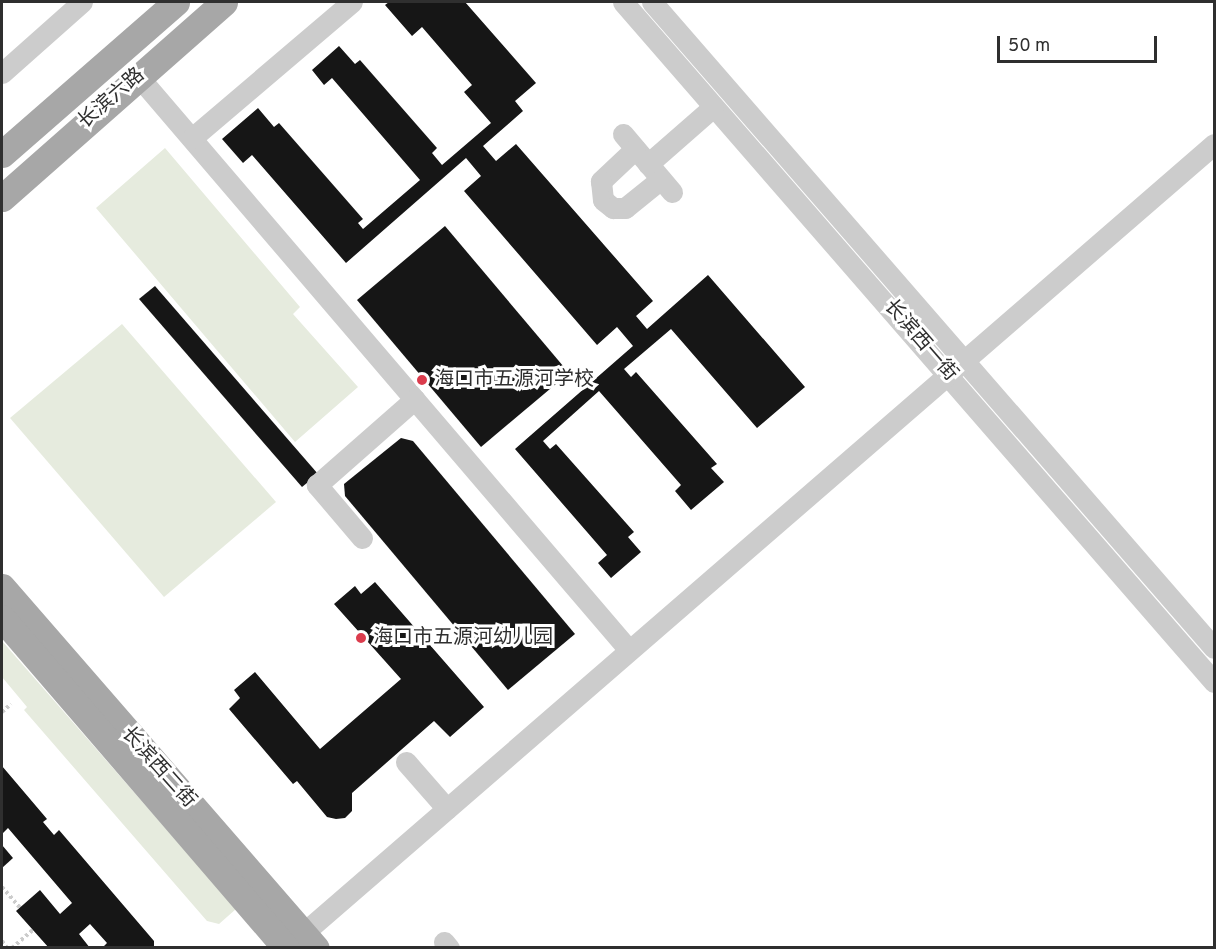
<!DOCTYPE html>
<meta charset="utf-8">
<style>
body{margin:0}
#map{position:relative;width:1216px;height:949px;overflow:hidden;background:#fff;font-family:Overpass,"Noto Sans SC",sans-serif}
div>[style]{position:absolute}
.green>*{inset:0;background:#e6ebde}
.building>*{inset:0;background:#161616}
.path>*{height:4px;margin-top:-2px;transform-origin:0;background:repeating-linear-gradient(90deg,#ccc 0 3px,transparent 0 6px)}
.minor>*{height:21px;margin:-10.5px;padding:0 10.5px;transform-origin:10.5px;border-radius:10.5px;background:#ccc}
.major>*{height:27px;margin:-13.5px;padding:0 13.5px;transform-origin:13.5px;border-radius:13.5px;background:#a7a7a7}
.dots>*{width:16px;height:16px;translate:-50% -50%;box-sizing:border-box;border:3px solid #fff;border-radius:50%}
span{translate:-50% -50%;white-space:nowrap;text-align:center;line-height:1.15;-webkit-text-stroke:6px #fff;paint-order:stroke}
.street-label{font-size:20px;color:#2f2f2f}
.poi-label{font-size:20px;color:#2f2f2f}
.left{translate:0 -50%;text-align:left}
.frame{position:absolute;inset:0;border:3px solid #2f2f2f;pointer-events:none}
.scale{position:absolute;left:997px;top:36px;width:160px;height:27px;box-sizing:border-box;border:3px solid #2f2f2f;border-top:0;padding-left:8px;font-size:18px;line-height:21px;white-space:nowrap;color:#2f2f2f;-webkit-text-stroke:4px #fff;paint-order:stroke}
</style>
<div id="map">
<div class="green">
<i style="clip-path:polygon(165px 148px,300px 307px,293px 314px,358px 387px,295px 442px,96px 208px)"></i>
<i style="clip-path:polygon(122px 324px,276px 502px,164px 597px,10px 418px)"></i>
<i style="clip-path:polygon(2px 641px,236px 909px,219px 924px,207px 921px,24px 710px,27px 707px,2px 677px)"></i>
</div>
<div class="building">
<i style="clip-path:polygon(389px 2px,465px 2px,536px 83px,515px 101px,523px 111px,483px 146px,496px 161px,516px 144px,653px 301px,636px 316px,647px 329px,708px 275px,805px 387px,757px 428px,671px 329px,624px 369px,631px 377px,636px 372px,717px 464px,711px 468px,724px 482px,691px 510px,675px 491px,681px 485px,599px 391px,543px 441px,550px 449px,556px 444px,634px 532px,628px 537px,641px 552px,611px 578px,598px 563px,607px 555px,515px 449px,633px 346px,617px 327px,597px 345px,464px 191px,481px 176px,466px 158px,346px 263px,252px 155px,243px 163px,222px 139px,258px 108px,274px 127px,279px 123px,363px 219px,358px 223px,363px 229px,420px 180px,332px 78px,324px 85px,312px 70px,339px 46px,355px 64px,360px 60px,437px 148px,432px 153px,442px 165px,491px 123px,464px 92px,472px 85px,422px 27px,412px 36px,385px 5px)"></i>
<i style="clip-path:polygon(445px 226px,569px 373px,481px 447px,357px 300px)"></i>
<i style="clip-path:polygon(155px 286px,318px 474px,302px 487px,139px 299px)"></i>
<i style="clip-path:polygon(401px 438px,413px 441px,575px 634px,508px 690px,345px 496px,344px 484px)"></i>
<i style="clip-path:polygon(375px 582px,484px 707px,450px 737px,434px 721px,352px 793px,352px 811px,345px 818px,336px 819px,327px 817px,297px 781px,293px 784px,229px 709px,240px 698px,234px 690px,255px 672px,320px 749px,401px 679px,334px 604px,355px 586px,361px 594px)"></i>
<i style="clip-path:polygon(2px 766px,47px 819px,43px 822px,54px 835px,59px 830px,154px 941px,154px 948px,102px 948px,107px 943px,90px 924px,79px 934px,90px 948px,49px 948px,16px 911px,40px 890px,60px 914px,72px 903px,8px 828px,2px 834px)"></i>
<i style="clip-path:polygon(2px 845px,13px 858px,2px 868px)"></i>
</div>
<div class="path">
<i style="left:2px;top:712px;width:12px;rotate:-42deg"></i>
<i style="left:2px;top:887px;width:28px;rotate:49deg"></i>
<i style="left:2px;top:941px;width:9px;rotate:54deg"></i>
<i style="left:12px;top:948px;width:28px;rotate:-41deg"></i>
</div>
<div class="minor">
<i style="left:623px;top:2px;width:901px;rotate:49.01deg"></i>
<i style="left:652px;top:2px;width:856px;rotate:48.98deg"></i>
<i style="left:2px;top:73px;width:107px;rotate:-41.6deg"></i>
<i style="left:138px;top:76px;width:755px;rotate:49.46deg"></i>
<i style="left:623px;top:134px;width:76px;rotate:49.8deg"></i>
<i style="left:192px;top:138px;width:210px;rotate:-40.4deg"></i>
<i style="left:635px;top:149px;width:47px;rotate:136.7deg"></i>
<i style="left:601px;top:181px;width:19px;rotate:84deg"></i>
<i style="left:603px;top:200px;width:13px;rotate:39deg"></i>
<i style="left:613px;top:208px;width:12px"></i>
<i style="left:625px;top:208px;width:46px;rotate:-38.9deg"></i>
<i style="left:648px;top:164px;width:86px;rotate:-41.2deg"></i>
<i style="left:362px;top:538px;width:70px;rotate:-130.3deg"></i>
<i style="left:317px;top:485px;width:130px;rotate:-41.3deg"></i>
<i style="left:406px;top:762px;width:62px;rotate:48.9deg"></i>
<i style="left:444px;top:942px;width:8px;rotate:50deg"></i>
<i style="left:292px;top:943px;width:1220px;rotate:-40.91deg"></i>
</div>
<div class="major">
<i style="left:2px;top:154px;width:231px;rotate:-41.1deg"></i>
<i style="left:2px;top:198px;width:296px;rotate:-41.4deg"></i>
<i style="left:2px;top:587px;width:478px;rotate:49deg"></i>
<i style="left:2px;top:618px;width:435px;rotate:49.3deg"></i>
</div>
<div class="dots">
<i style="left:422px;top:380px;background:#db3c4d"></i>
<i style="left:361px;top:638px;background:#db3c4d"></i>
</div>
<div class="street-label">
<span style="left:112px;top:99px;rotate:-41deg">长滨六路</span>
<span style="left:920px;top:341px;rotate:49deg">长滨西一街</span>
<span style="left:158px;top:768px;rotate:48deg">长滨西二街</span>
</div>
<div class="poi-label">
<span class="left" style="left:434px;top:380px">海口市五源河学校</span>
<span class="left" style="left:373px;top:638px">海口市五源河幼儿园</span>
</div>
<div class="frame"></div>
<div class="scale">50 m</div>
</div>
